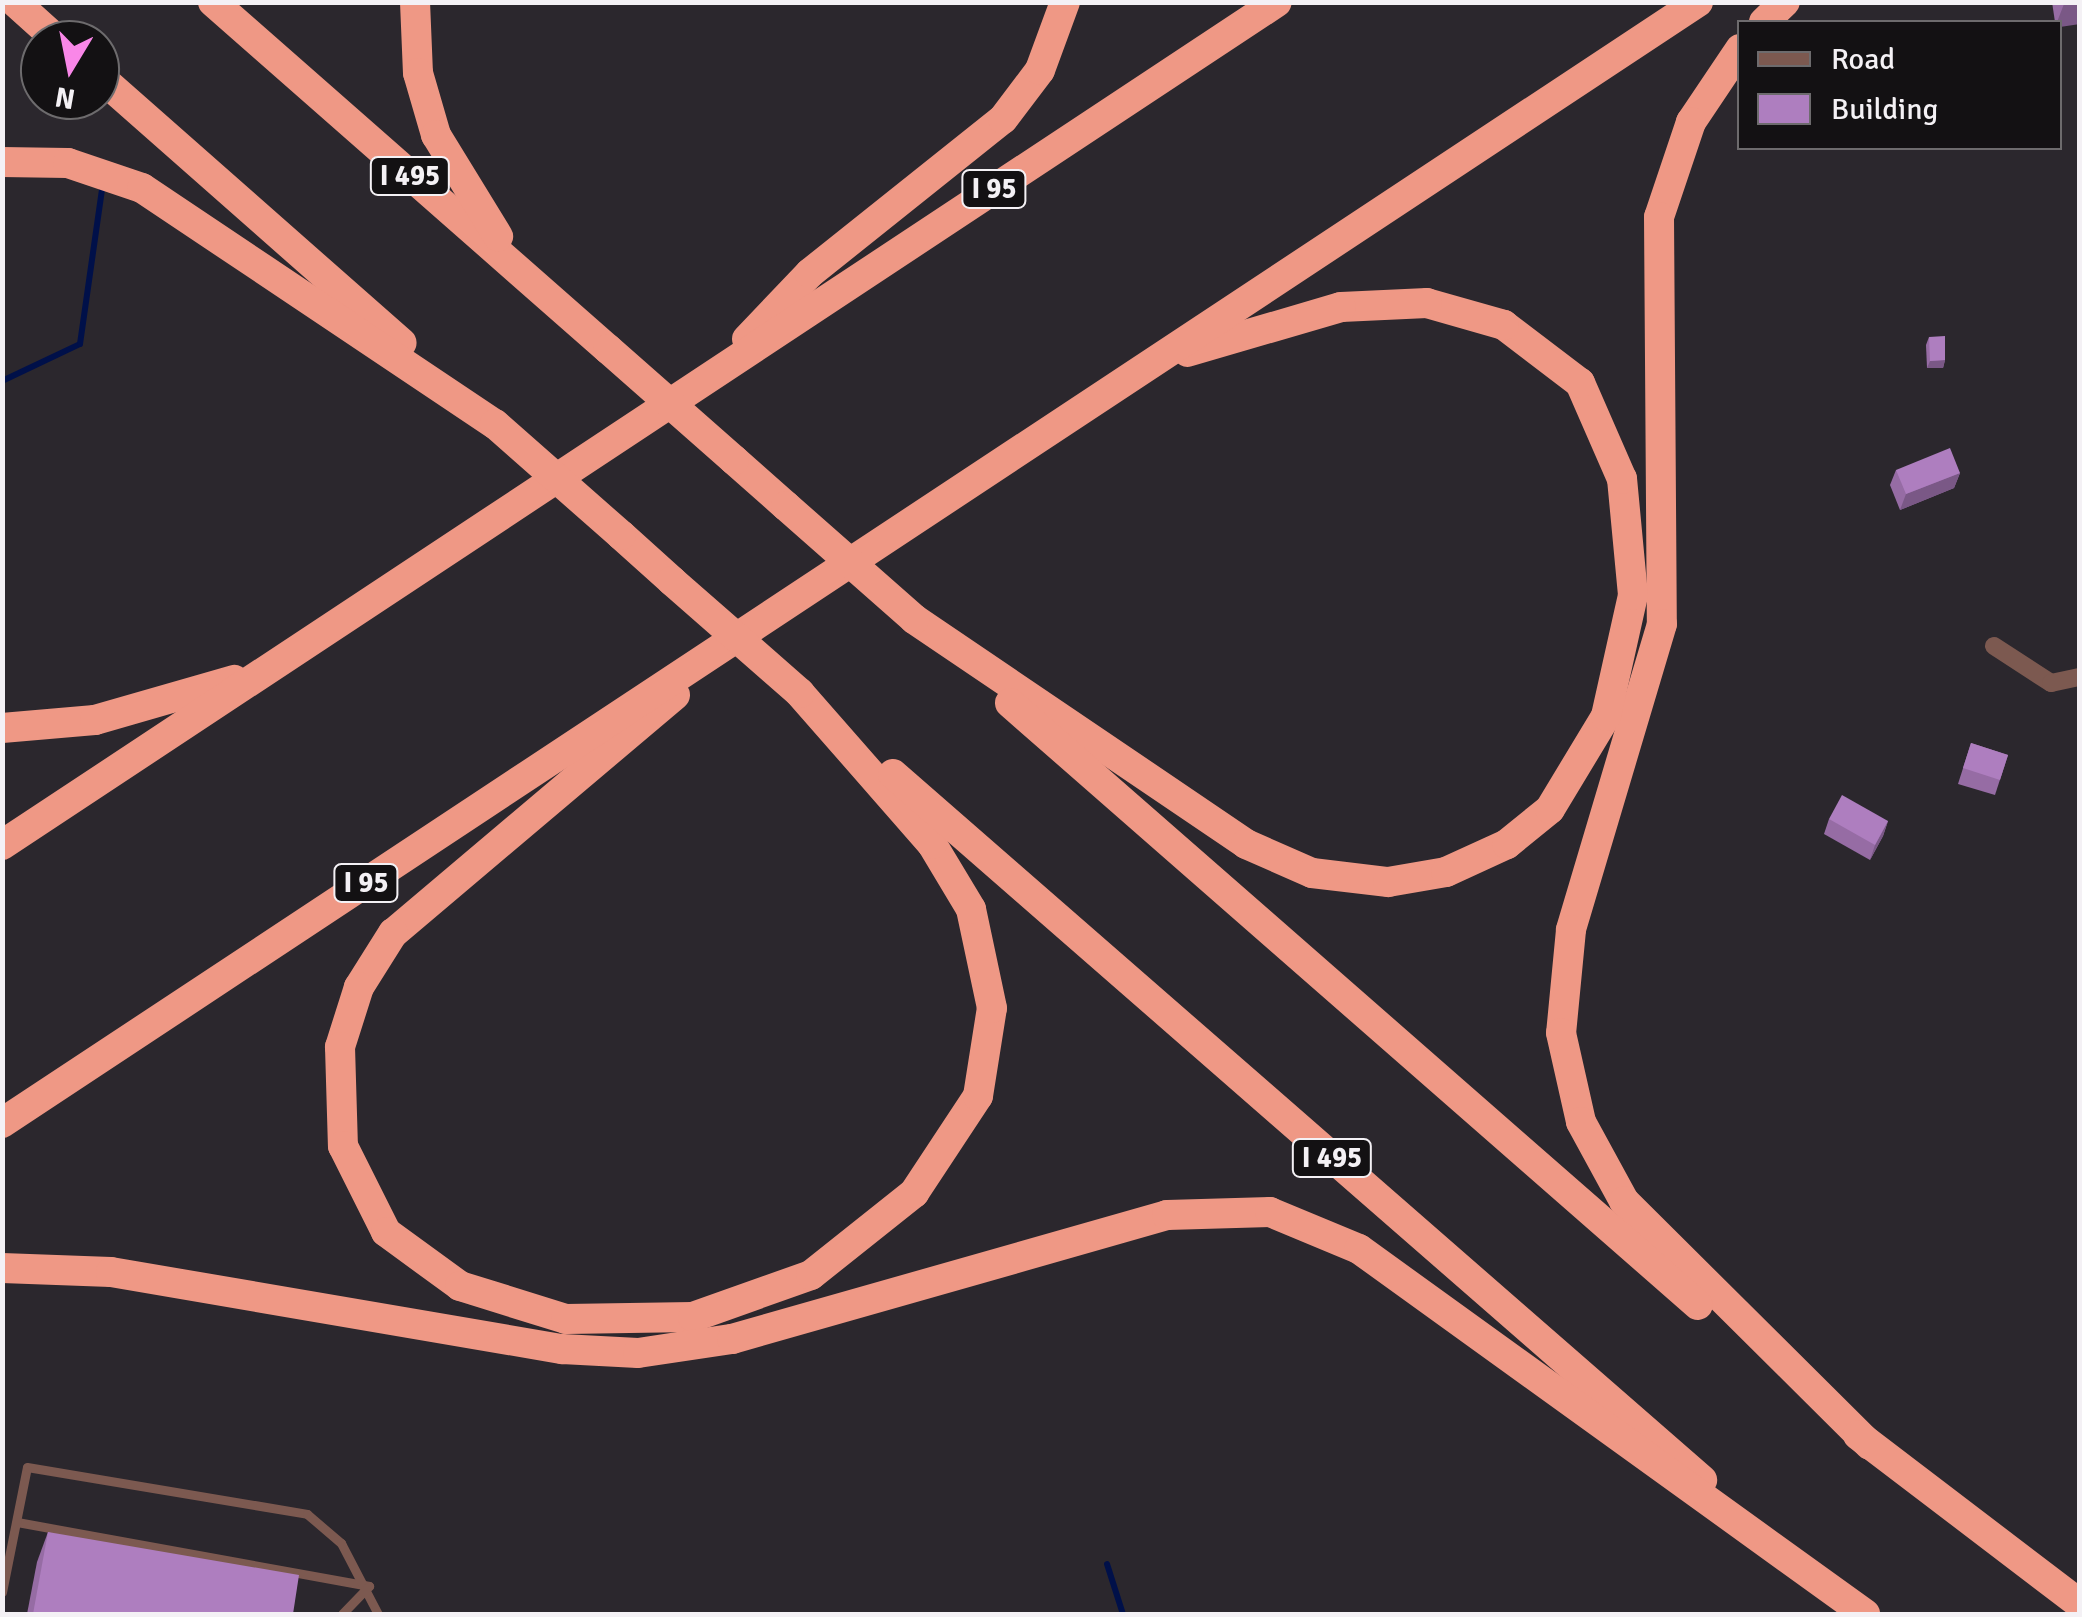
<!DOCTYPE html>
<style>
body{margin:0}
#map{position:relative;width:2082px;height:1617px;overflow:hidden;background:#2b272d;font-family:Signika,sans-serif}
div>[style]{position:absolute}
.stream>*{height:6px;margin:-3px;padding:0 3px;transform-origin:3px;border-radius:3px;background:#001049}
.service>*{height:9px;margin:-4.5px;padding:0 4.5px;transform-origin:4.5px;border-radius:4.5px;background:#7c5950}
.minor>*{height:18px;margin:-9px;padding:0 9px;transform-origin:9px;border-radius:9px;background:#7c5950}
.motorway>*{height:30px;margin:-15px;padding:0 15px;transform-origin:15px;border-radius:15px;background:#ef9885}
.motorway-bridge>*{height:30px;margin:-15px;padding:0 15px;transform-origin:15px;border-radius:15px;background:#ef9885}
.wall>*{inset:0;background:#966ca4}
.shaded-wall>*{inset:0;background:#7a5886}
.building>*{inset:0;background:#ae7ebf}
span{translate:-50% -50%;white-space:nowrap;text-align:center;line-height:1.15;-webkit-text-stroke:10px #131113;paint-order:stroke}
.shield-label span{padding:2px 8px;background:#131113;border:2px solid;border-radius:8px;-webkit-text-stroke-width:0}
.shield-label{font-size:28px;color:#f4f1f5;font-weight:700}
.frame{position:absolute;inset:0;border:5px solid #f4f1f5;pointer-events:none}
.legend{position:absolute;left:1737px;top:20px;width:325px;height:130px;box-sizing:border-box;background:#131113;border:2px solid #6d6b6d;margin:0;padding:12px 18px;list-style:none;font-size:30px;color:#f4f1f5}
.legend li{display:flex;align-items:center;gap:20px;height:50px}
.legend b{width:50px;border:2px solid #6d6b6d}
.north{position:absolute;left:20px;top:20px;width:100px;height:100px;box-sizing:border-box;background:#131113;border:2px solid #6d6b6d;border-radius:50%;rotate:190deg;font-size:28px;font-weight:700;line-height:40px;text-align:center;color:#f4f1f5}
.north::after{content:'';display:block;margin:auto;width:35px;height:45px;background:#f987e8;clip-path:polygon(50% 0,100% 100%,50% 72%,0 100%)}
</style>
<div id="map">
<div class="stream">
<i style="left:2px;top:381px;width:86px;rotate:-25.4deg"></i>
<i style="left:80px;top:344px;width:156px;rotate:-81.9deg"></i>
<i style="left:1107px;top:1564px;width:52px;rotate:72.3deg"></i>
</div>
<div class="service">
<i style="left:17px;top:1522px;width:358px;rotate:10.3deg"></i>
<i style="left:2px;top:1592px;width:127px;rotate:-78.7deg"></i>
<i style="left:27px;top:1467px;width:284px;rotate:9.5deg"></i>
<i style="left:307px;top:1514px;width:45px;rotate:40.5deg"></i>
<i style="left:341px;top:1543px;width:80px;rotate:62.5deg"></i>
<i style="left:342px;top:1614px;width:39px;rotate:-46deg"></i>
</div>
<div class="minor">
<i style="left:1994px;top:646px;width:68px;rotate:33deg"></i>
<i style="left:2051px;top:683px;width:30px;rotate:-12deg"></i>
</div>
<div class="motorway">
<i style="left:15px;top:2px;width:57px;rotate:42.1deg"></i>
<i style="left:213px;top:2px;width:526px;rotate:41.3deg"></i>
<i style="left:415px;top:2px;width:71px;rotate:87.6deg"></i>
<i style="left:418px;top:73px;width:65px;rotate:73.8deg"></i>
<i style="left:436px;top:135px;width:119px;rotate:58.5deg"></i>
<i style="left:1764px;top:22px;width:29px;rotate:-44deg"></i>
<i style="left:1740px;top:49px;width:88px;rotate:123.9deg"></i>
<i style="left:1691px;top:122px;width:100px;rotate:108.6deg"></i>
<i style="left:1659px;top:217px;width:407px;rotate:89.6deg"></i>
<i style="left:1662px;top:624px;width:319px;rotate:106.6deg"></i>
<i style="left:1571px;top:930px;width:103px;rotate:95.5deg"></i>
<i style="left:1561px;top:1033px;width:91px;rotate:77.3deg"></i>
<i style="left:1581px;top:1122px;width:90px;rotate:61.4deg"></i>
<i style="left:1624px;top:1201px;width:346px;rotate:44.8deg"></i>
<i style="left:100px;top:77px;width:402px;rotate:41.4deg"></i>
<i style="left:2px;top:162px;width:66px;rotate:0.9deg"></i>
<i style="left:68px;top:163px;width:78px;rotate:18.7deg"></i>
<i style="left:142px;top:188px;width:425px;rotate:33.8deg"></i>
<i style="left:747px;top:339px;width:91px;rotate:-46.3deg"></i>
<i style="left:810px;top:273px;width:247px;rotate:-38.6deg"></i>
<i style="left:1003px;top:119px;width:61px;rotate:-52.9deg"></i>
<i style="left:1040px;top:70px;width:72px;rotate:-69.8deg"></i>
<i style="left:734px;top:460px;width:69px;rotate:41.5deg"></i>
<i style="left:621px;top:535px;width:69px;rotate:42deg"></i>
<i style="left:914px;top:619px;width:401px;rotate:34.1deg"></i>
<i style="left:1246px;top:844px;width:72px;rotate:23.7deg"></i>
<i style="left:1312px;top:873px;width:77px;rotate:6.8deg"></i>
<i style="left:1388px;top:882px;width:59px;rotate:-9.8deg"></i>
<i style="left:1446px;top:872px;width:67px;rotate:-24.7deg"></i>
<i style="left:1507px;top:844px;width:55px;rotate:-39.1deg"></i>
<i style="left:1550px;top:809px;width:109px;rotate:-58.9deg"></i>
<i style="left:1606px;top:716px;width:124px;rotate:-77.4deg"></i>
<i style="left:1633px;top:595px;width:117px;rotate:-95.4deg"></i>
<i style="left:1622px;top:479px;width:105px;rotate:-113.6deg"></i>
<i style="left:1580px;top:383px;width:96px;rotate:-142.7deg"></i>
<i style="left:1504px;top:325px;width:80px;rotate:-164.1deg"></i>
<i style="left:1427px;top:303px;width:86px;rotate:177.3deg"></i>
<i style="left:1341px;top:307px;width:160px;rotate:163.7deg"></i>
<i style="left:675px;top:695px;width:369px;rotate:139.8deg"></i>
<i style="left:393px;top:933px;width:64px;rotate:122.2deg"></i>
<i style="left:359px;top:987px;width:63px;rotate:107.6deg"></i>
<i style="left:340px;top:1047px;width:99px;rotate:88.3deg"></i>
<i style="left:343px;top:1146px;width:96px;rotate:63.4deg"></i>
<i style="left:386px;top:1232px;width:92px;rotate:36.1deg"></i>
<i style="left:460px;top:1286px;width:111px;rotate:17.3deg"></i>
<i style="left:566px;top:1319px;width:127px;rotate:-0.9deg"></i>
<i style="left:693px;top:1317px;width:125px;rotate:-19.6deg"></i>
<i style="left:811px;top:1275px;width:132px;rotate:-38.5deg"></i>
<i style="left:914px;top:1193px;width:116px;rotate:-56.6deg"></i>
<i style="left:978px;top:1096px;width:89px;rotate:-81deg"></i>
<i style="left:992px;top:1008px;width:101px;rotate:-102deg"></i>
<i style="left:971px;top:909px;width:76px;rotate:-121deg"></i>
<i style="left:932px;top:844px;width:201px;rotate:-131.2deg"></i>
<i style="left:1010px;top:703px;width:914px;rotate:41.19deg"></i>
<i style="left:2px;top:728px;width:93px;rotate:-4.9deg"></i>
<i style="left:95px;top:720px;width:145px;rotate:-16.1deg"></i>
<i style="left:893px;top:774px;width:1074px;rotate:41.11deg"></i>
<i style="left:2px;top:845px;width:1528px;rotate:-33.47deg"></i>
<i style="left:2px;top:1123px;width:2033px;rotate:-33.46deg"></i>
<i style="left:2px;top:1268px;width:109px;rotate:2.1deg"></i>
<i style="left:111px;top:1272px;width:458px;rotate:9.7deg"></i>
<i style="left:562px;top:1349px;width:76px;rotate:3deg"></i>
<i style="left:638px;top:1353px;width:95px;rotate:-8.5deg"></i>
<i style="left:732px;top:1339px;width:452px;rotate:-15.9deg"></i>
<i style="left:1167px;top:1215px;width:103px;rotate:-1.7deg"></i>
<i style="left:1270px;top:1212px;width:96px;rotate:22.6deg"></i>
<i style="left:1359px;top:1249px;width:624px;rotate:35.8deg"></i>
<i style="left:1858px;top:1435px;width:279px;rotate:37.3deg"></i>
</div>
<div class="motorway-bridge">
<i style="left:608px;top:349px;width:168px;rotate:41.4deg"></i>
<i style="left:495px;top:424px;width:168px;rotate:41.4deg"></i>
<i style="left:786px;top:506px;width:171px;rotate:41.4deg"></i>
<i style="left:672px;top:581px;width:170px;rotate:41.2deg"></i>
</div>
<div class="wall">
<i style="clip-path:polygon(2052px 2px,2080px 2px,2060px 22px,2055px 22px)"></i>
<i style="clip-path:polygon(1929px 337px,1945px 360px,1943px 368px,1927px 368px,1926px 345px)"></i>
<i style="clip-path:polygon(1896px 470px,1960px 473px,1954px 488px,1900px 510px,1890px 485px)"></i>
<i style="clip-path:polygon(1971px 743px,2008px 755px,1995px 795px,1958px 784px)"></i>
<i style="clip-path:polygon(1829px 819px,1888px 821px,1883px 836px,1870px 860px,1824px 834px)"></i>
<i style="clip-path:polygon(48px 1532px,293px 1614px,27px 1614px,37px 1562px)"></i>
</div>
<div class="shaded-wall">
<i style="clip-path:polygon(2080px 2px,2080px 24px,2060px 27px,2060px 22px,2057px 22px,2064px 4px)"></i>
<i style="clip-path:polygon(1945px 360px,1943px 368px,1927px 368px,1930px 361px)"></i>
<i style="clip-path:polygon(1960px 473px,1954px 488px,1900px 510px,1906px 494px)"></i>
<i style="clip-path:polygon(1888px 821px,1883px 836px,1870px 860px,1875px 845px)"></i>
</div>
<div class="building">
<i style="clip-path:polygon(1945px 336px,1945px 360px,1930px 361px,1929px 337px)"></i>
<i style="clip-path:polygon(1950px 448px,1960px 473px,1906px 494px,1896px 470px)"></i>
<i style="clip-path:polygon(1971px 743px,2008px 755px,2000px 780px,1963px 768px)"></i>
<i style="clip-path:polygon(1842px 795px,1888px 821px,1875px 845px,1829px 819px)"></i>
<i style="clip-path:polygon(48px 1532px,299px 1575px,293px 1614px,33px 1614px)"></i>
</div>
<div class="shield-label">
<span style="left:410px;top:176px">I 495</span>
<span style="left:994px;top:189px">I 95</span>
<span style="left:366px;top:883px">I 95</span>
<span style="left:1332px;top:1158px">I 495</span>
</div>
<div class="frame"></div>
<ul class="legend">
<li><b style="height:12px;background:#7c5950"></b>Road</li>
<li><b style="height:28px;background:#ae7ebf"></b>Building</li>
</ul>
<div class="north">N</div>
</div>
